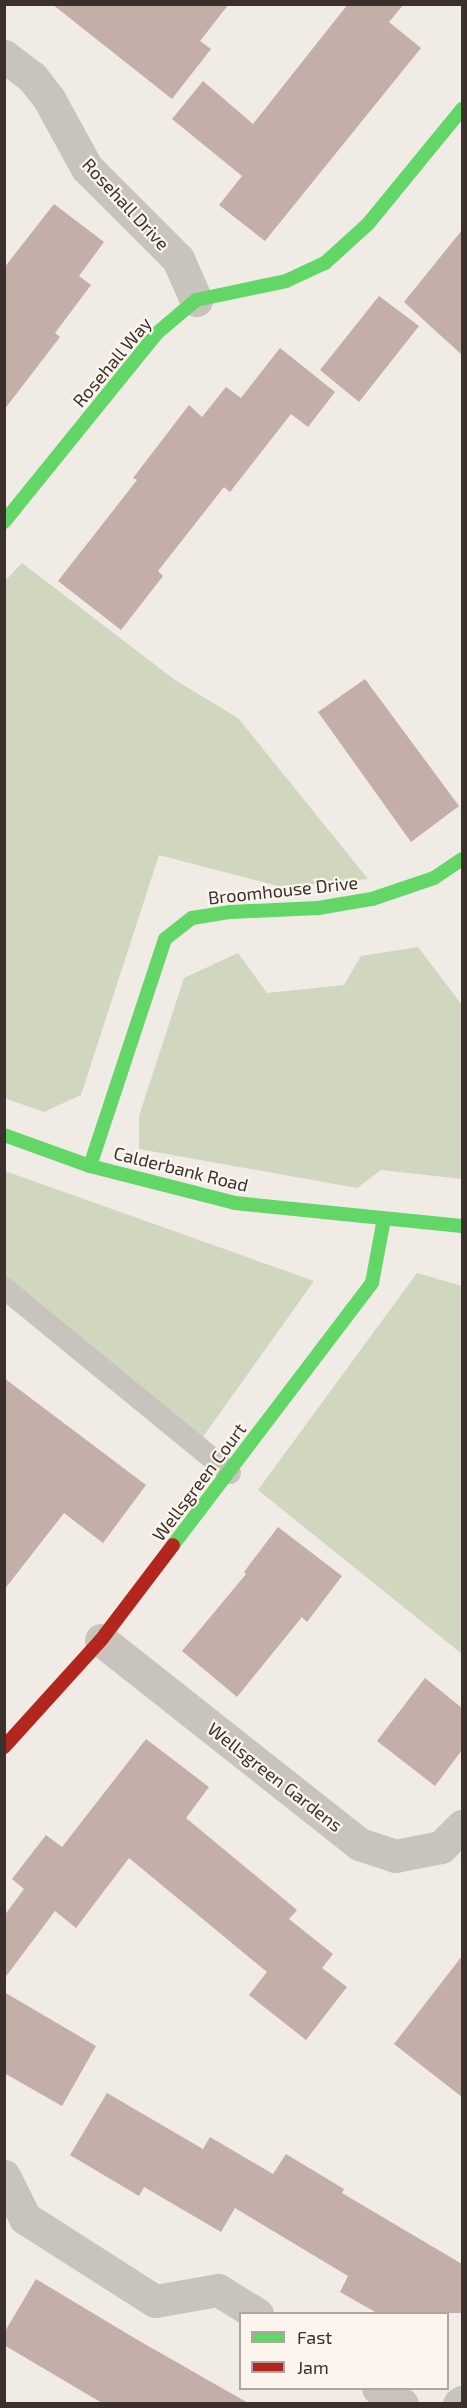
<!DOCTYPE html>
<style>
body{margin:0}
#map{position:relative;width:467px;height:2408px;overflow:hidden;background:#f0ebe5;font-family:"Exo 2",sans-serif}
div>[style]{position:absolute}
.green>*{inset:0;background:#d1d6bf}
.building>*{inset:0;background:#c3afa7}
.lane>*{height:22px;margin:-11px;padding:0 11px;transform-origin:11px;border-radius:11px;background:#c9c3be}
.street>*{height:33px;margin:-16.5px;padding:0 16.5px;transform-origin:16.5px;border-radius:16.5px;background:#c9c3be}
.fast>*{height:14px;margin:-7px;padding:0 7px;transform-origin:7px;border-radius:7px;background:#63d668}
.jam>*{height:14px;margin:-7px;padding:0 7px;transform-origin:7px;border-radius:7px;background:#b3261e}
span{translate:-50% -50%;white-space:nowrap;text-align:center;line-height:1.15;-webkit-text-stroke:4.5px #fbf5ee;paint-order:stroke}
.street-label{font-size:18px;color:#3b302b}
.frame{position:absolute;inset:0;border:6px solid #3b302b;pointer-events:none}
.legend{position:absolute;left:239px;top:2312px;width:210px;height:78px;box-sizing:border-box;background:#fbf5ee;border:2px solid #aea6a0;margin:0;padding:8px 10px;list-style:none;font-size:18px;color:#3b302b}
.legend li{display:flex;align-items:center;gap:12px;height:30px}
.legend b{width:30px;border:2px solid #aea6a0}
</style>
<div id="map">
<div class="green">
<i style="clip-path:polygon(22px 563px,175px 680px,238px 718px,368px 879px,282px 887px,159px 855px,81px 1095px,44px 1112px,4px 1098px,4px 582px)"></i>
<i style="clip-path:polygon(418px 947px,462px 1005px,462px 1179px,381px 1170px,357px 1188px,139px 1149px,139px 1116px,184px 978px,238px 953px,267px 993px,344px 985px,361px 956px)"></i>
<i style="clip-path:polygon(5px 1171px,314px 1281px,200px 1441px,5px 1280px)"></i>
<i style="clip-path:polygon(417px 1273px,462px 1286px,462px 1654px,258px 1490px)"></i>
</div>
<div class="building">
<i style="clip-path:polygon(52px 4px,229px 4px,200px 41px,211px 49px,172px 99px)"></i>
<i style="clip-path:polygon(348px 4px,404px 4px,389px 22px,421px 48px,265px 241px,219px 205px,242px 176px,172px 119px,203px 81px,253px 124px)"></i>
<i style="clip-path:polygon(54px 204px,104px 242px,79px 276px,91px 285px,55px 333px,60px 337px,4px 410px,4px 268px)"></i>
<i style="clip-path:polygon(462px 230px,462px 355px,404px 302px)"></i>
<i style="clip-path:polygon(379px 296px,419px 326px,359px 402px,320px 370px)"></i>
<i style="clip-path:polygon(280px 348px,335px 392px,308px 427px,291px 414px,230px 492px,224px 487px,158px 571px,163px 576px,121px 630px,58px 581px,137px 480px,133px 478px,189px 405px,202px 417px,226px 387px,241px 398px)"></i>
<i style="clip-path:polygon(365px 679px,459px 806px,411px 842px,318px 712px)"></i>
<i style="clip-path:polygon(4px 1378px,146px 1485px,103px 1543px,64px 1513px,4px 1590px)"></i>
<i style="clip-path:polygon(278px 1527px,342px 1576px,307px 1622px,302px 1617px,237px 1697px,182px 1651px,246px 1574px,244px 1572px)"></i>
<i style="clip-path:polygon(425px 1678px,462px 1708px,462px 1750px,435px 1786px,377px 1741px)"></i>
<i style="clip-path:polygon(146px 1739px,209px 1787px,186px 1818px,297px 1910px,289px 1919px,333px 1954px,322px 1968px,347px 1987px,306px 2040px,249px 1995px,267px 1972px,129px 1858px,76px 1928px,55px 1911px,4px 1979px,4px 1916px,24px 1889px,12px 1879px,46px 1835px,62px 1847px)"></i>
<i style="clip-path:polygon(462px 1956px,462px 2097px,394px 2044px)"></i>
<i style="clip-path:polygon(4px 1992px,96px 2046px,62px 2106px,4px 2073px)"></i>
<i style="clip-path:polygon(107px 2093px,203px 2149px,210px 2137px,273px 2174px,286px 2154px,344px 2189px,342px 2193px,462px 2264px,462px 2313px,377px 2313px,340px 2292px,348px 2276px,235px 2208px,221px 2232px,144px 2187px,139px 2196px,70px 2155px)"></i>
<i style="clip-path:polygon(36px 2279px,136px 2339px,248px 2403px,102px 2403px,4px 2345px,4px 2333px)"></i>
</div>
<div class="lane">
<i style="left:4px;top:1288px;width:292px;rotate:39.3deg"></i>
</div>
<div class="street">
<i style="left:4px;top:56px;width:35px;rotate:37deg"></i>
<i style="left:32px;top:77px;width:28px;rotate:52deg"></i>
<i style="left:49px;top:99px;width:79px;rotate:61.2deg"></i>
<i style="left:87px;top:168px;width:129px;rotate:45deg"></i>
<i style="left:178px;top:259px;width:45px;rotate:66.3deg"></i>
<i style="left:101px;top:1640px;width:329px;rotate:38.3deg"></i>
<i style="left:359px;top:1844px;width:38px;rotate:18deg"></i>
<i style="left:395px;top:1856px;width:47px;rotate:-11.1deg"></i>
<i style="left:441px;top:1847px;width:30px;rotate:-45deg"></i>
<i style="left:4px;top:2176px;width:47px;rotate:63.4deg"></i>
<i style="left:25px;top:2218px;width:154px;rotate:32.6deg"></i>
<i style="left:155px;top:2301px;width:64px;rotate:-9.9deg"></i>
<i style="left:218px;top:2290px;width:46px;rotate:31.6deg"></i>
<i style="left:378px;top:2388px;width:29px;rotate:34deg"></i>
<i style="left:459px;top:2404px;width:4px;rotate:-34deg"></i>
</div>
<div class="fast">
<i style="left:4px;top:522px;width:243px;rotate:-51deg"></i>
<i style="left:157px;top:333px;width:51px;rotate:-40.2deg"></i>
<i style="left:196px;top:300px;width:92px;rotate:-11.9deg"></i>
<i style="left:286px;top:281px;width:43px;rotate:-24.8deg"></i>
<i style="left:325px;top:263px;width:58px;rotate:-42.2deg"></i>
<i style="left:368px;top:224px;width:149px;rotate:-50.7deg"></i>
<i style="left:4px;top:1135px;width:91px;rotate:19.8deg"></i>
<i style="left:90px;top:1166px;width:150px;rotate:14.3deg"></i>
<i style="left:235px;top:1203px;width:228px;rotate:5.8deg"></i>
<i style="left:90px;top:1166px;width:239px;rotate:-71.7deg"></i>
<i style="left:165px;top:939px;width:34px;rotate:-38deg"></i>
<i style="left:192px;top:918px;width:39px;rotate:-9deg"></i>
<i style="left:231px;top:912px;width:87px;rotate:-2.6deg"></i>
<i style="left:318px;top:908px;width:55px;rotate:-9.5deg"></i>
<i style="left:372px;top:899px;width:65px;rotate:-18.7deg"></i>
<i style="left:434px;top:878px;width:34px;rotate:-34deg"></i>
<i style="left:173px;top:1545px;width:329px;rotate:-52.8deg"></i>
<i style="left:372px;top:1283px;width:65px;rotate:-79.4deg"></i>
</div>
<div class="jam">
<i style="left:4px;top:1747px;width:144px;rotate:-47.8deg"></i>
<i style="left:101px;top:1640px;width:119px;rotate:-52.8deg"></i>
</div>
<div class="street-label">
<span style="left:126px;top:204px;rotate:47deg">Rosehall Drive</span>
<span style="left:112px;top:362px;rotate:-50deg">Rosehall Way</span>
<span style="left:283px;top:890px;rotate:-6deg">Broomhouse Drive</span>
<span style="left:181px;top:1169px;rotate:14deg">Calderbank Road</span>
<span style="left:199px;top:1482px;rotate:-53deg">Wellsgreen Court</span>
<span style="left:275px;top:1777px;rotate:38deg">Wellsgreen Gardens</span>
</div>
<div class="frame"></div>
<ul class="legend">
<li><b style="height:8px;background:#63d668"></b>Fast</li>
<li><b style="height:8px;background:#b3261e"></b>Jam</li>
</ul>
</div>
